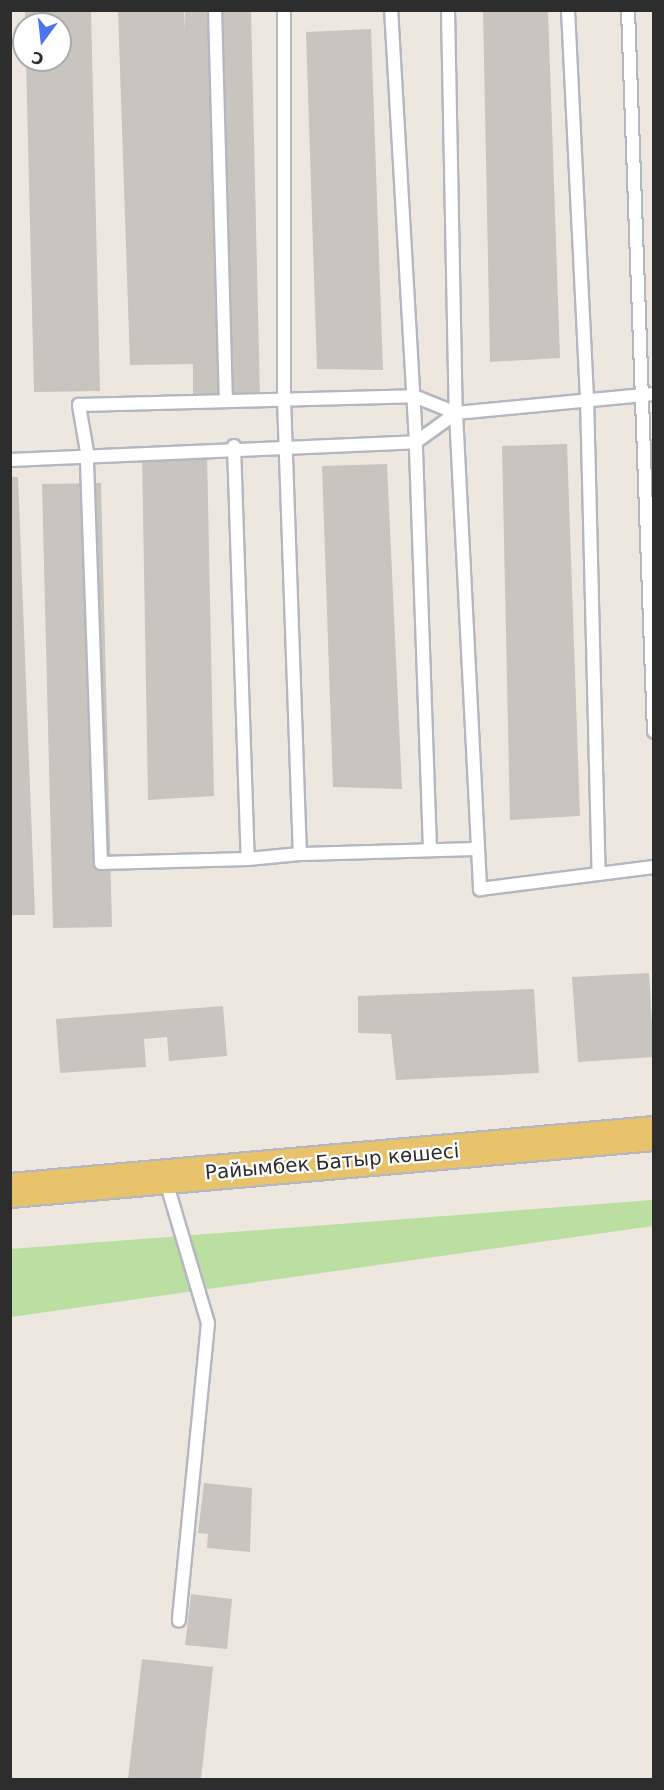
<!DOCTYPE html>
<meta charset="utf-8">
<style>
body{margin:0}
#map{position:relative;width:664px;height:1790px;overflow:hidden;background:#ede7e0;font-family:"DejaVu Sans",sans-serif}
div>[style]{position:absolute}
.green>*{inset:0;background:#badfa1}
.building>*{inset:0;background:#c9c5be}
.roads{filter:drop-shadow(2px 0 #b4b7bf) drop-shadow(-2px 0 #b4b7bf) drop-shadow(0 2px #b4b7bf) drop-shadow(0 -2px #b4b7bf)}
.lane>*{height:12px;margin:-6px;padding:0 6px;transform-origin:6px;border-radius:6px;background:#fff}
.primary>*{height:33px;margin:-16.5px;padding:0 16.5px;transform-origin:16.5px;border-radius:16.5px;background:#e8c36b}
span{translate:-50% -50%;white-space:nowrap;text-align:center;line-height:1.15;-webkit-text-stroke:4.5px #fff;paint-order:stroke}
.street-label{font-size:20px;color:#2d2d2d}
.frame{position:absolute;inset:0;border:12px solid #2d2d2d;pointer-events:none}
.north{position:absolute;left:12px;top:12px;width:60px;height:60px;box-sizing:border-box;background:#fff;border:2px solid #ababab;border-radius:50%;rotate:195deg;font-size:16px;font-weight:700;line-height:24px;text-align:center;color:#2d2d2d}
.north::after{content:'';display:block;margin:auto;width:21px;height:27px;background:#4d74ee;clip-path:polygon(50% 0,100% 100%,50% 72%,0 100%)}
</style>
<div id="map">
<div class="green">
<i style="clip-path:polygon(653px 1200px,653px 1226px,11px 1317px,10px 1249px)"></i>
</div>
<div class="building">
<i style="clip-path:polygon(25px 10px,91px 10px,100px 391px,34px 392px,26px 60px,60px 60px,60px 24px,25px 24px)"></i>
<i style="clip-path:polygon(118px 10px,184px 10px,185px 31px,185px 10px,251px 10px,260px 398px,193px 399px,193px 364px,130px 365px)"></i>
<i style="clip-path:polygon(483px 10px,548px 10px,560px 358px,490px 362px)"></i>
<i style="clip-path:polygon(371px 29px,383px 370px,317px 369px,306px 32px)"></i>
<i style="clip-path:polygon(567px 444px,580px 816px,510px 820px,502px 446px)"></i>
<i style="clip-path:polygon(207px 453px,214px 796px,148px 800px,142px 455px)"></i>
<i style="clip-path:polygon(387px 464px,402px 789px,333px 787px,322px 466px)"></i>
<i style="clip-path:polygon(10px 477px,18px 477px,35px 915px,10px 915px)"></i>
<i style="clip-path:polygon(101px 483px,112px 927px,53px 928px,42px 484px)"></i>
<i style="clip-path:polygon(649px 973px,654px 1057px,578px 1062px,572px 977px)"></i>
<i style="clip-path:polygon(534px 989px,539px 1073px,396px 1080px,391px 1034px,358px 1033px,358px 996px)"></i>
<i style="clip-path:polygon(223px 1006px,227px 1056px,169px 1061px,167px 1037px,144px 1039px,146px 1067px,60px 1073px,56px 1019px)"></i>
<i style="clip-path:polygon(204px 1483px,252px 1488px,250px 1552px,207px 1548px,208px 1534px,198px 1533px)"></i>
<i style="clip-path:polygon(191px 1594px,232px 1599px,227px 1649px,185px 1645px)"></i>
<i style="clip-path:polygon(142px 1659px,213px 1667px,201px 1780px,128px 1779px)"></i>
</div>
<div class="roads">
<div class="lane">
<i style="left:215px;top:10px;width:391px;rotate:88.4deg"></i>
<i style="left:284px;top:10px;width:389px;rotate:90deg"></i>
<i style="left:284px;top:399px;width:455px;rotate:88deg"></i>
<i style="left:300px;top:854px;width:178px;rotate:-1.6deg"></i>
<i style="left:448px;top:10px;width:403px;rotate:88.9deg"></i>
<i style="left:456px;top:413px;width:477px;rotate:87.1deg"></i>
<i style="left:480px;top:889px;width:175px;rotate:-7.2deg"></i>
<i style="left:568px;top:10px;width:387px;rotate:87.2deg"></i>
<i style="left:587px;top:397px;width:475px;rotate:88.6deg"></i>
<i style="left:628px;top:10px;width:722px;rotate:87.94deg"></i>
<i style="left:234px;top:446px;width:413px;rotate:88.1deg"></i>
<i style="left:248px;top:859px;width:52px;rotate:-5.5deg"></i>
<i style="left:10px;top:460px;width:406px;rotate:-2.5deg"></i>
<i style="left:416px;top:442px;width:433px;rotate:-93.3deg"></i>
<i style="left:430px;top:850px;width:408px;rotate:-92deg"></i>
<i style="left:416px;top:442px;width:49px;rotate:-35.9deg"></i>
<i style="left:456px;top:413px;width:199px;rotate:-5.5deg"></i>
<i style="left:248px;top:859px;width:147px;rotate:178.4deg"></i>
<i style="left:101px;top:863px;width:411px;rotate:-92deg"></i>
<i style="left:87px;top:452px;width:48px;rotate:-99.7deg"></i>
<i style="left:79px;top:405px;width:335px;rotate:-1.5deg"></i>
<i style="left:414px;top:396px;width:45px;rotate:22deg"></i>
<i style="left:165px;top:1178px;width:151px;rotate:73.5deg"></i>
<i style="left:208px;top:1323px;width:299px;rotate:95.6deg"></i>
</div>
<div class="primary">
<i style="left:10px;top:1190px;width:647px;rotate:-5.06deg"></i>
</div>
</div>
<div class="street-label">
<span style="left:332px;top:1162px;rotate:-5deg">Райымбек Батыр көшесі</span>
</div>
<div class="frame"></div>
<div class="north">С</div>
</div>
